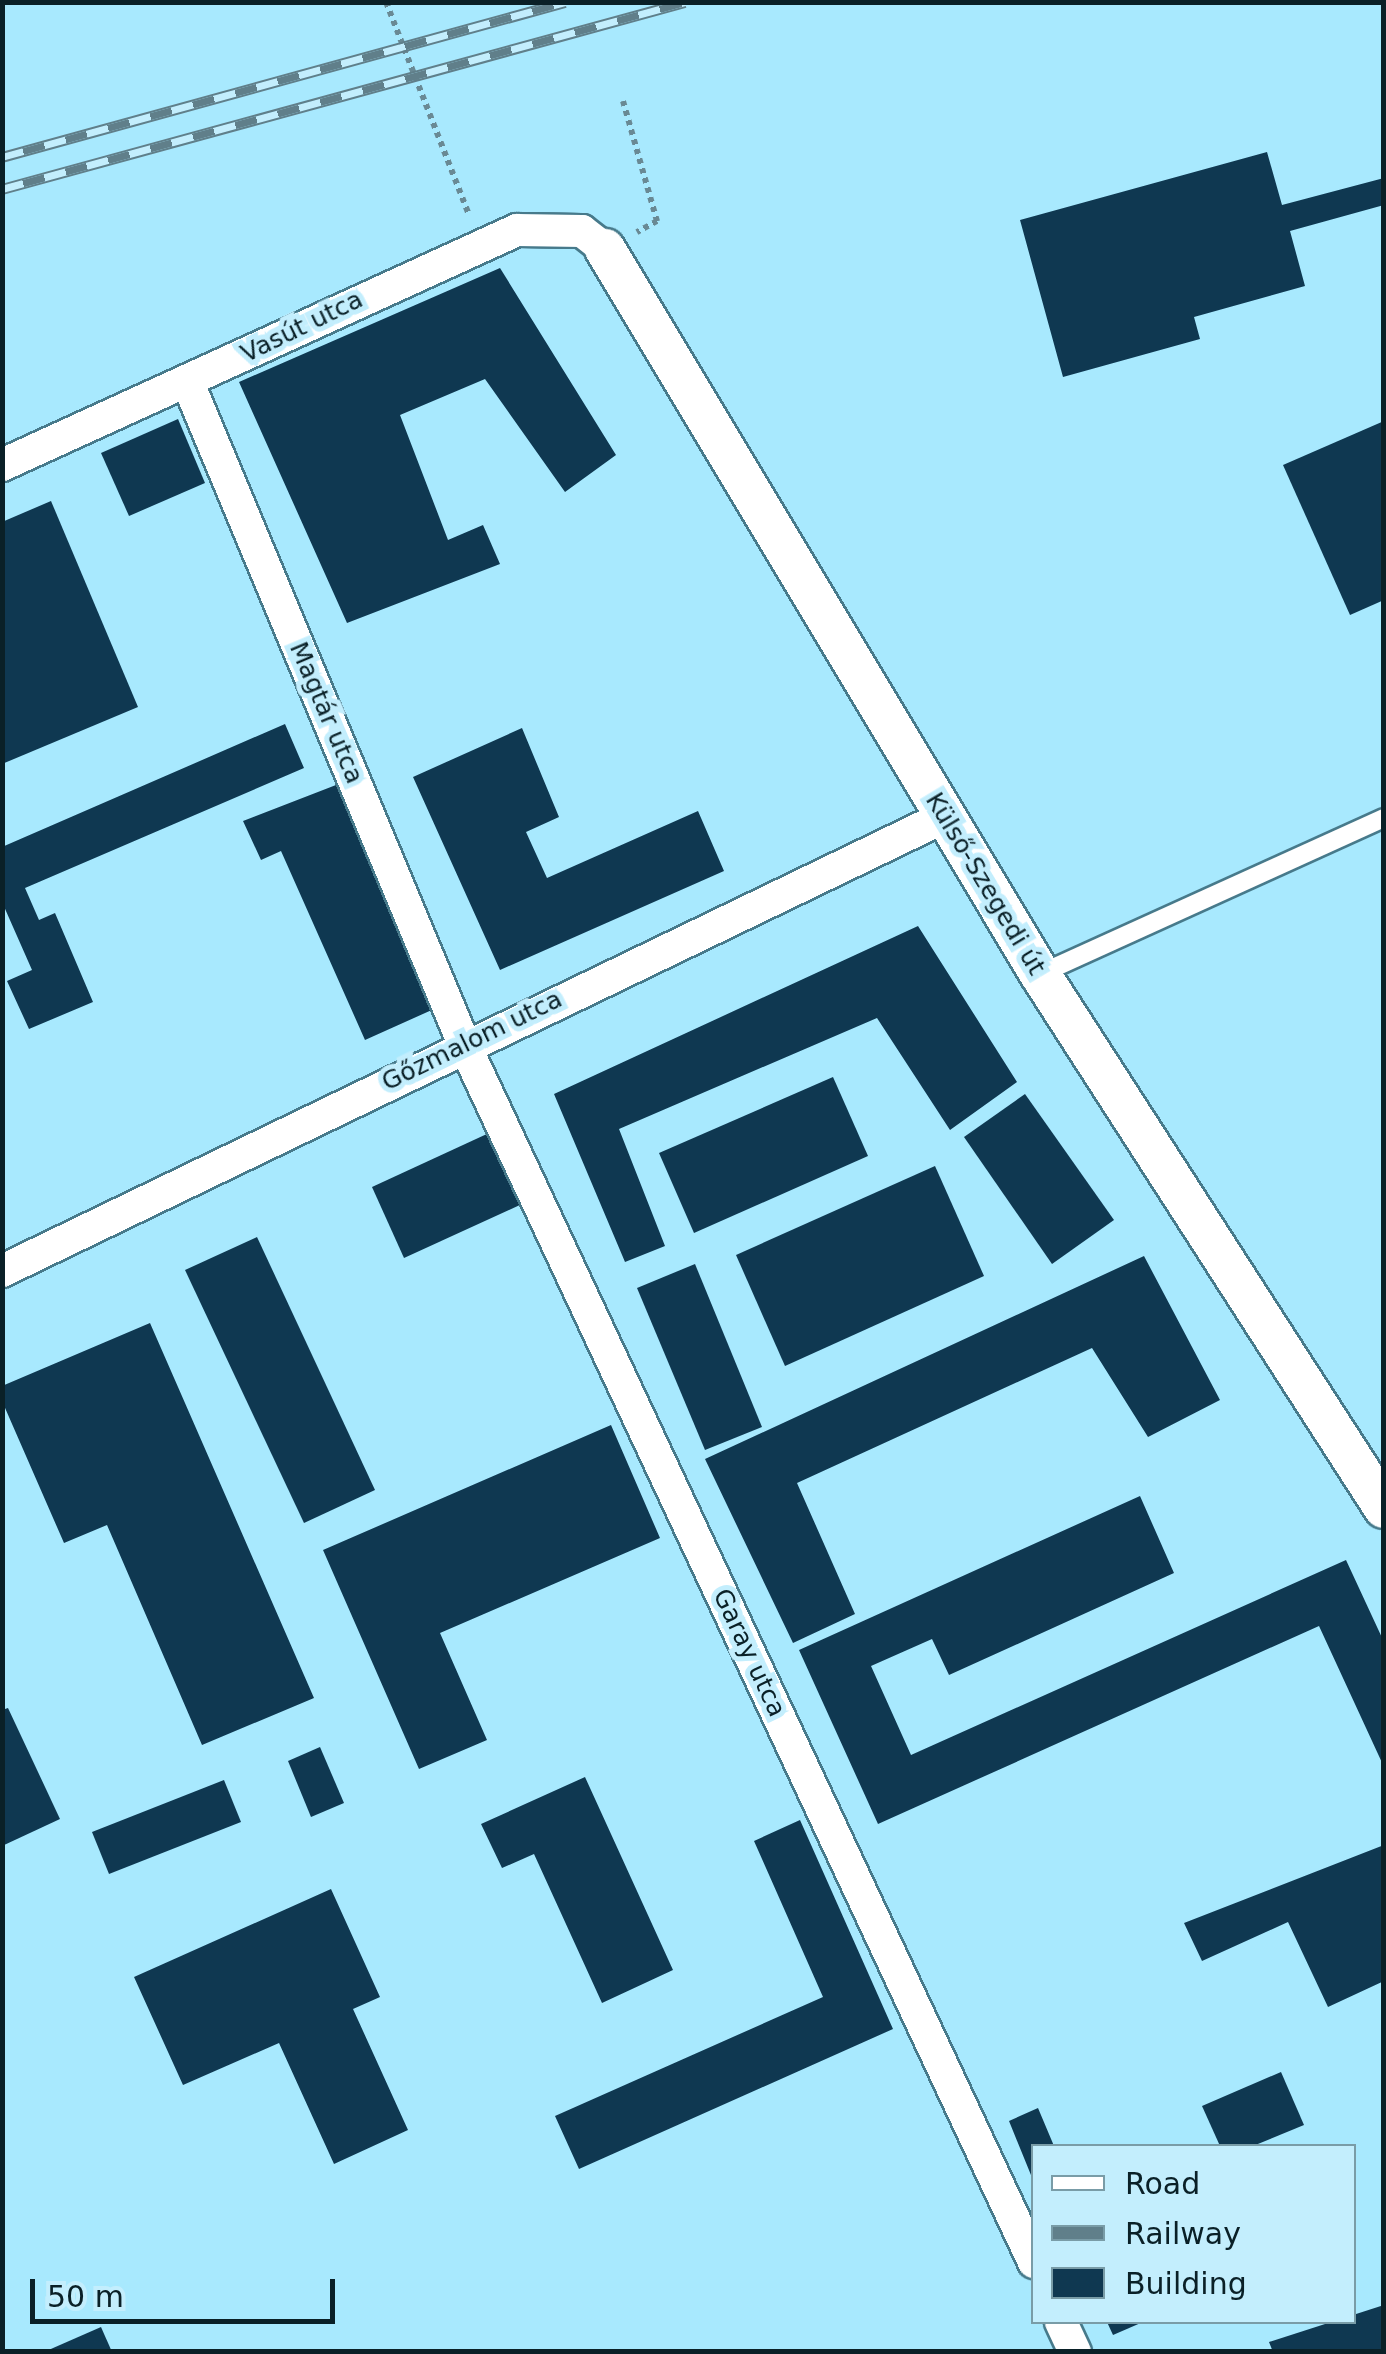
<!DOCTYPE html>
<meta charset="utf-8">
<style>
body{margin:0}
#map{position:relative;width:1386px;height:2354px;overflow:hidden;background:#c3eefd;font-family:"DejaVu Sans",sans-serif}
div>[style]{position:absolute}
.built>*{inset:0;background:#a8e9fe}
.building>*{inset:0;background:#0f3851}
.path>*{height:6px;margin-top:-3px;transform-origin:0;background:repeating-linear-gradient(90deg,#698994 0 5px,transparent 0 10px)}
.roads{filter:drop-shadow(2px 0 #477a8b) drop-shadow(-2px 0 #477a8b) drop-shadow(0 2px #477a8b) drop-shadow(0 -2px #477a8b)}
.service>*{height:18px;margin:-9px;padding:0 9px;transform-origin:9px;border-radius:9px;background:#fff}
.minor>*{height:32px;margin:-16px;padding:0 16px;transform-origin:16px;border-radius:16px;background:#fff}
.tertiary>*{height:40px;margin:-20px;padding:0 20px;transform-origin:20px;border-radius:20px;background:#fff}
.rail>*{height:11px;margin-top:-5.5px;transform-origin:0;background:repeating-linear-gradient(90deg,#c3eefd 0 22px,#607f8a 0 44px);box-sizing:border-box;border-block:2px solid #607f8a}
span{translate:-50% -50%;white-space:nowrap;text-align:center;line-height:1.15;-webkit-text-stroke:10px #c3eefd;paint-order:stroke}
.street-label{font-size:25px;color:#0a2027}
.frame{position:absolute;inset:0;border:5px solid #0a2027;pointer-events:none}
.legend{position:absolute;left:1031px;top:2144px;width:325px;height:180px;box-sizing:border-box;background:#c3eefd;border:2px solid #799ca7;margin:0;padding:12px 18px;list-style:none;font-size:30px;color:#0a2027}
.legend li{display:flex;align-items:center;gap:20px;height:50px}
.legend b{width:50px;border:2px solid #799ca7}
.scale{position:absolute;left:30px;top:2279px;width:305px;height:45px;box-sizing:border-box;border:5px solid #0a2027;border-top:0;padding-left:12px;font-size:30px;line-height:35px;white-space:nowrap;color:#0a2027;-webkit-text-stroke:8px #c3eefd;paint-order:stroke}
</style>
<div id="map">
<div class="built">
<i style="clip-path:polygon(evenodd,3px 3px,1383px 3px,1383px 2351px,3px 2352px,3px 3px,1034px 2146px,1354px 2146px,1354px 2322px,1034px 2322px,1034px 2146px)"></i>
</div>
<div class="building">
<i style="clip-path:polygon(1267px 152px,1282px 205px,1384px 178px,1384px 205px,1290px 231px,1305px 286px,1194px 317px,1200px 339px,1063px 377px,1020px 220px)"></i>
<i style="clip-path:polygon(500px 268px,616px 455px,565px 492px,485px 379px,400px 415px,448px 540px,483px 525px,500px 564px,347px 623px,239px 382px)"></i>
<i style="clip-path:polygon(178px 419px,205px 483px,129px 516px,101px 453px)"></i>
<i style="clip-path:polygon(1384px 421px,1384px 600px,1350px 615px,1283px 465px)"></i>
<i style="clip-path:polygon(51px 501px,138px 707px,2px 764px,2px 522px)"></i>
<i style="clip-path:polygon(285px 724px,304px 768px,25px 888px,39px 920px,55px 913px,93px 1002px,29px 1029px,7px 981px,32px 970px,2px 902px,2px 847px)"></i>
<i style="clip-path:polygon(522px 728px,559px 817px,526px 832px,547px 878px,698px 811px,724px 871px,500px 970px,413px 777px)"></i>
<i style="clip-path:polygon(336px 785px,434px 1009px,365px 1040px,281px 851px,261px 860px,243px 821px)"></i>
<i style="clip-path:polygon(918px 926px,1017px 1082px,950px 1130px,877px 1018px,619px 1129px,665px 1246px,625px 1262px,554px 1094px)"></i>
<i style="clip-path:polygon(833px 1077px,868px 1156px,694px 1233px,659px 1153px)"></i>
<i style="clip-path:polygon(1025px 1094px,1114px 1220px,1052px 1264px,964px 1137px)"></i>
<i style="clip-path:polygon(489px 1133px,522px 1204px,404px 1258px,372px 1187px)"></i>
<i style="clip-path:polygon(935px 1166px,984px 1276px,785px 1366px,736px 1255px)"></i>
<i style="clip-path:polygon(257px 1237px,375px 1490px,304px 1523px,185px 1270px)"></i>
<i style="clip-path:polygon(1144px 1256px,1220px 1400px,1148px 1437px,1092px 1348px,797px 1483px,855px 1614px,793px 1643px,705px 1459px)"></i>
<i style="clip-path:polygon(695px 1264px,762px 1427px,705px 1450px,637px 1288px)"></i>
<i style="clip-path:polygon(150px 1323px,314px 1698px,202px 1745px,107px 1525px,64px 1543px,2px 1401px,2px 1386px)"></i>
<i style="clip-path:polygon(611px 1425px,660px 1538px,440px 1633px,487px 1740px,419px 1769px,323px 1550px)"></i>
<i style="clip-path:polygon(1140px 1496px,1174px 1573px,949px 1675px,932px 1639px,871px 1666px,911px 1755px,1346px 1560px,1384px 1642px,1384px 1767px,1319px 1626px,878px 1824px,799px 1650px)"></i>
<i style="clip-path:polygon(8px 1708px,60px 1819px,2px 1846px,2px 1710px)"></i>
<i style="clip-path:polygon(320px 1747px,344px 1803px,311px 1817px,288px 1761px)"></i>
<i style="clip-path:polygon(585px 1777px,673px 1970px,602px 2003px,534px 1854px,502px 1868px,481px 1824px)"></i>
<i style="clip-path:polygon(224px 1780px,241px 1822px,109px 1874px,92px 1832px)"></i>
<i style="clip-path:polygon(800px 1820px,893px 2029px,579px 2169px,555px 2116px,823px 1997px,754px 1841px)"></i>
<i style="clip-path:polygon(1384px 1845px,1384px 1981px,1328px 2007px,1288px 1922px,1202px 1961px,1184px 1923px)"></i>
<i style="clip-path:polygon(331px 1889px,380px 1997px,353px 2009px,408px 2130px,334px 2164px,279px 2043px,183px 2085px,134px 1977px)"></i>
<i style="clip-path:polygon(1281px 2072px,1304px 2125px,1253px 2146px,1220px 2146px,1202px 2106px)"></i>
<i style="clip-path:polygon(1038px 2108px,1054px 2146px,1034px 2146px,1033px 2180px,1009px 2121px)"></i>
<i style="clip-path:polygon(1384px 2305px,1384px 2352px,1273px 2352px,1269px 2342px)"></i>
<i style="clip-path:polygon(1107px 2322px,1143px 2322px,1113px 2335px)"></i>
<i style="clip-path:polygon(101px 2327px,112px 2352px,44px 2352px)"></i>
</div>
<div class="path">
<i style="left:386px;top:2px;width:229px;rotate:68.7deg"></i>
<i style="left:623px;top:101px;width:125px;rotate:74.2deg"></i>
<i style="left:657px;top:221px;width:23px;rotate:151deg"></i>
</div>
<div class="roads">
<div class="service">
<i style="left:1040px;top:974px;width:378px;rotate:-24.4deg"></i>
</div>
<div class="minor">
<i style="left:188px;top:383px;width:716px;rotate:67.34deg"></i>
<i style="left:464px;top:1044px;width:1345px;rotate:64.92deg"></i>
<i style="left:2px;top:465px;width:566px;rotate:-24.53deg"></i>
<i style="left:517px;top:230px;width:65px;rotate:0.9deg"></i>
<i style="left:582px;top:231px;width:29px;rotate:38deg"></i>
<i style="left:2px;top:1271px;width:1046px;rotate:-25.73deg"></i>
<i style="left:1061px;top:2322px;width:33px;rotate:65deg"></i>
</div>
<div class="tertiary">
<i style="left:605px;top:249px;width:845px;rotate:59.04deg"></i>
<i style="left:1040px;top:974px;width:635px;rotate:57.21deg"></i>
</div>
</div>
<div class="rail">
<i style="left:2px;top:157px;width:584px;rotate:-15.39deg"></i>
<i style="left:2px;top:189px;width:708px;rotate:-15.31deg"></i>
</div>
<div class="street-label">
<span style="left:302px;top:327px;rotate:-26deg">Vasút utca</span>
<span style="left:326px;top:713px;rotate:67deg">Magtár utca</span>
<span style="left:985px;top:884px;rotate:59deg">Külső-Szegedi út</span>
<span style="left:472px;top:1041px;rotate:-26deg">Gőzmalom utca</span>
<span style="left:749px;top:1653px;rotate:65deg">Garay utca</span>
</div>
<div class="frame"></div>
<ul class="legend">
<li><b style="height:12px;background:#fff"></b>Road</li>
<li><b style="height:12px;background:#607f8a"></b>Railway</li>
<li><b style="height:28px;background:#0f3851"></b>Building</li>
</ul>
<div class="scale">50 m</div>
</div>
